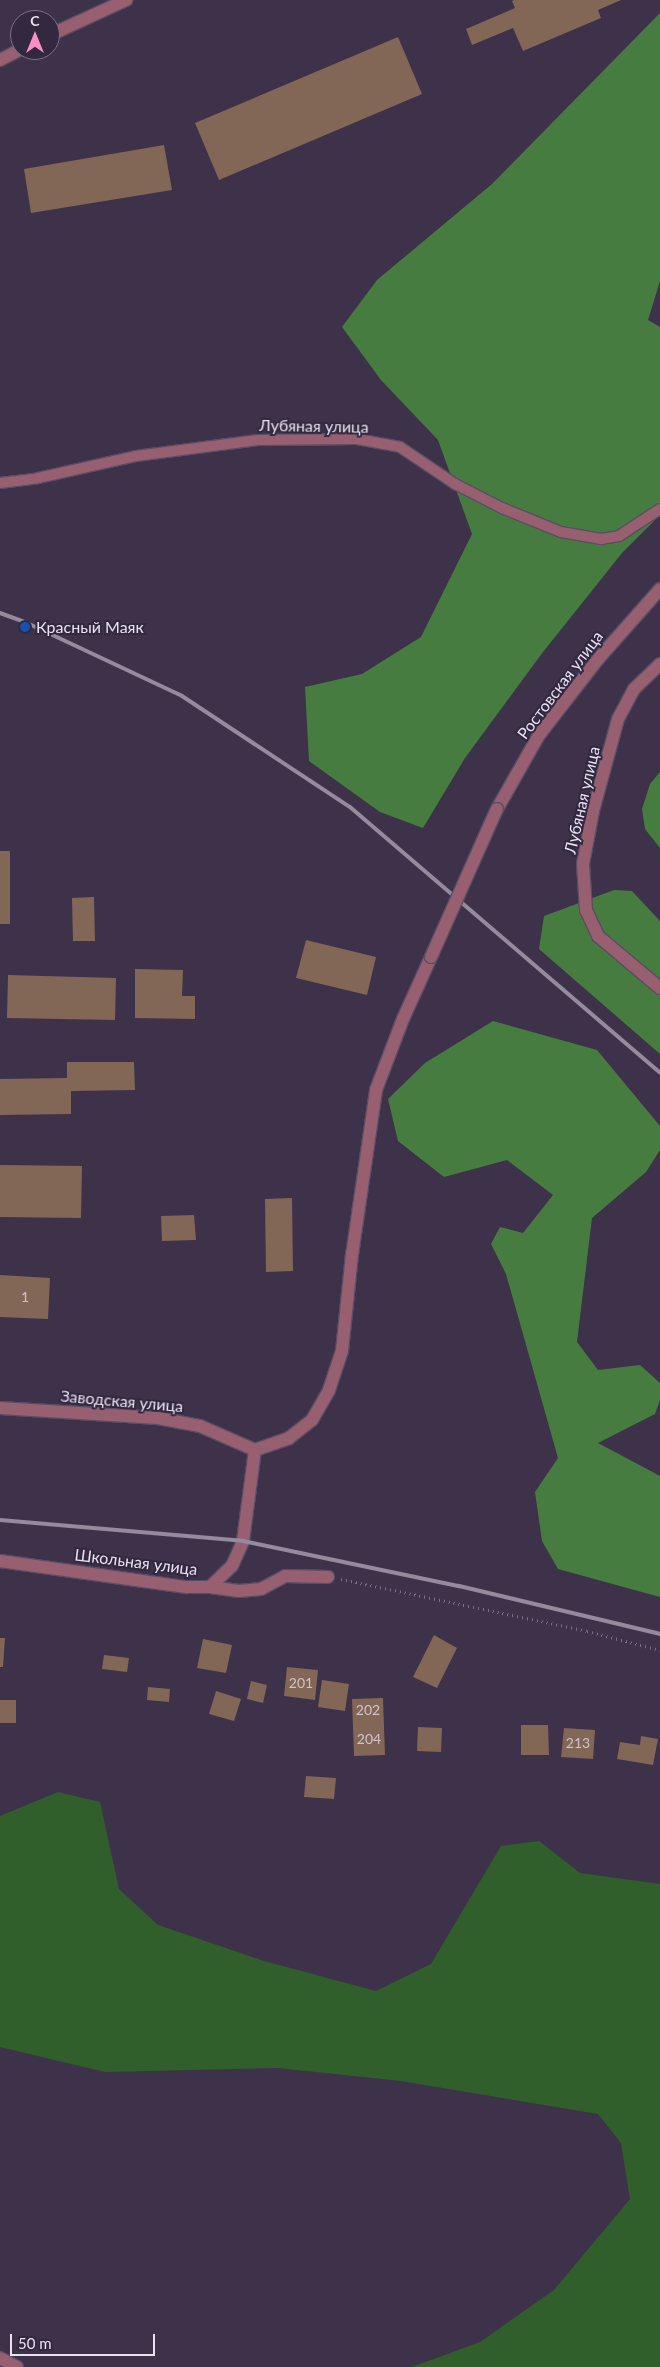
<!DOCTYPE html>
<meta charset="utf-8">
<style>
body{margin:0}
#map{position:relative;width:660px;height:2367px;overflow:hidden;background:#3d324a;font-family:Lato,sans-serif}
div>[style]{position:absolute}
.green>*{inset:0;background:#315f2b}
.forest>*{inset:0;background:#477c40}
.building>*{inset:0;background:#826656}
.path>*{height:3px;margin-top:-1.5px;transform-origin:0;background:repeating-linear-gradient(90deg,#7a7186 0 1px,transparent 0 5px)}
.roads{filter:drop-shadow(1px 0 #594e65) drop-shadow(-1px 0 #594e65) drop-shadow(0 1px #594e65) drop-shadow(0 -1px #594e65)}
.service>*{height:10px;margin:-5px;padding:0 5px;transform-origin:5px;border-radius:5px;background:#975f6f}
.minor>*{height:12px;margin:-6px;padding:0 6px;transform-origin:6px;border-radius:6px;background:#975f6f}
.rail>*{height:4px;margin:-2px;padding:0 2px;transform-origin:2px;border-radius:2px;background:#948b9f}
.bridges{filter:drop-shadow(1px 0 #594e65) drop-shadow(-1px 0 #594e65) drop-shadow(0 1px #594e65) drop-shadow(0 -1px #594e65)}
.minor-bridge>*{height:12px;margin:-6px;padding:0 6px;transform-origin:6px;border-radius:6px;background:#975f6f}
.dots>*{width:14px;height:14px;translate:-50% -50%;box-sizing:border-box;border:2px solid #322840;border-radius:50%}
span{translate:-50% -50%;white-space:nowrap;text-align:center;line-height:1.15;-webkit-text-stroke:4px #322840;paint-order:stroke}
.number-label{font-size:14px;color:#cfc3cb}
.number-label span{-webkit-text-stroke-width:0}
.street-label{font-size:16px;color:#e9e2f2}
.poi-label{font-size:16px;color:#e9e2f2}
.left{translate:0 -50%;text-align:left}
.north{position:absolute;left:10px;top:10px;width:50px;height:50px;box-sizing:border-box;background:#322840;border:1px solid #7b7287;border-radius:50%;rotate:0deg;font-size:14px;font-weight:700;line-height:20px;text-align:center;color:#e9e2f2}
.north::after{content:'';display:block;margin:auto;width:18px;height:22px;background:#fa8fc6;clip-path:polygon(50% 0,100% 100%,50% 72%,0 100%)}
.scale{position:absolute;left:10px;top:2334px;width:145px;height:22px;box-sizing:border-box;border:2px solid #e9e2f2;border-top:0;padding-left:6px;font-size:15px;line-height:18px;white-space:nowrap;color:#e9e2f2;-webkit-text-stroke:4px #322840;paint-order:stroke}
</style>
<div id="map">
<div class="green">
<i style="clip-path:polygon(58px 1792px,100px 1802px,119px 1889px,158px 1925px,264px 1961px,376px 1991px,431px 1964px,501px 1846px,539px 1841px,580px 1873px,660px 1884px,660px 2367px,412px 2367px,480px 2342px,554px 2290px,630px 2199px,621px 2143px,598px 2114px,401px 2081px,278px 2068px,105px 2072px,0 2047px,0 1816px)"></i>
</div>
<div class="forest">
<i style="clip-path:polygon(660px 13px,660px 281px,648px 320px,660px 327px,660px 515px,622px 553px,543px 652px,465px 758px,423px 828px,380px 812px,309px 761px,305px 687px,362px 674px,421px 637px,472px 534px,438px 440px,381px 380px,342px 327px,377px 280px,492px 184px)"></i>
<i style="clip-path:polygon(660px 772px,660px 848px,645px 829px,642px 809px,650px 784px)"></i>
<i style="clip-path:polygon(614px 890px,632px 891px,660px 921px,660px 1054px,539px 949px,544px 916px)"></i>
<i style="clip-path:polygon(493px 1021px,597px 1050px,660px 1126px,660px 1150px,646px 1172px,592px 1218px,577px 1342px,598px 1370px,640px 1365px,660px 1383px,660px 1400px,655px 1414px,598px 1443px,660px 1476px,660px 1597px,558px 1569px,542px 1541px,535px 1492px,558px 1458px,506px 1274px,491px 1244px,500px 1227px,523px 1233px,553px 1195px,507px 1160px,444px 1177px,398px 1141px,388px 1099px,425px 1063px)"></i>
</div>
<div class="building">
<i style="clip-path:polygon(514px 0,621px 0,598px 10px,601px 18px,523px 51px,513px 28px,472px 45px,466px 29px,515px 8px,512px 1px)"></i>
<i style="clip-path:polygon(398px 37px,422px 94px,219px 180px,195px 123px)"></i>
<i style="clip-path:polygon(164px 145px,172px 190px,31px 213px,24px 169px)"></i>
<i style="clip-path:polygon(0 851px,10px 851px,10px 924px,0 924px)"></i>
<i style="clip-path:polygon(94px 897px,95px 941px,73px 941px,72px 898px)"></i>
<i style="clip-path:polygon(306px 940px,376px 957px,367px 995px,296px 978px)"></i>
<i style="clip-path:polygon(135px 969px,183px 970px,182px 996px,195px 996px,195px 1019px,135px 1018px)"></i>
<i style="clip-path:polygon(8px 975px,116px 978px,115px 1020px,7px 1018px)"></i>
<i style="clip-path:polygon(67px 1062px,134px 1062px,135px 1090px,71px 1091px,71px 1114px,0 1115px,0 1079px,67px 1078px)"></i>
<i style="clip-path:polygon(0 1165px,82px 1166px,81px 1218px,0 1217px)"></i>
<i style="clip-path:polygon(292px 1198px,293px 1271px,266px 1272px,265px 1199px)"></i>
<i style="clip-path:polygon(194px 1215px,196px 1240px,162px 1241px,161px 1216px)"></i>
<i style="clip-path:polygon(0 1275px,50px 1278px,48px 1319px,0 1317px)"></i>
<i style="clip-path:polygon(434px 1635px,457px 1648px,437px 1688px,413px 1677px)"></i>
<i style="clip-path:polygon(0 1638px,5px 1638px,3px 1667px,0 1667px)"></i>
<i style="clip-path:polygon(203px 1639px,232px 1645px,226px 1673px,197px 1668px)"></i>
<i style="clip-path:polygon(104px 1655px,129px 1658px,127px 1672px,102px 1669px)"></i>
<i style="clip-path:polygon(287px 1667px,318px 1670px,315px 1700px,284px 1696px)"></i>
<i style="clip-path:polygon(322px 1680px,349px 1684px,345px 1711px,318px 1707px)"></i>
<i style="clip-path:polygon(251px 1681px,267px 1685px,263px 1703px,247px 1699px)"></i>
<i style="clip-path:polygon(148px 1687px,170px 1689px,169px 1702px,147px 1700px)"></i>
<i style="clip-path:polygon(216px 1691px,241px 1699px,234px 1721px,209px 1714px)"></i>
<i style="clip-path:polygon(383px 1698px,385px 1755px,354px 1756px,352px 1699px)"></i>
<i style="clip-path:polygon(0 1700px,16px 1700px,16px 1723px,0 1723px)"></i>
<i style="clip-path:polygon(521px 1725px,548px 1725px,549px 1755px,521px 1755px)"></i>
<i style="clip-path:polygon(418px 1727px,442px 1728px,441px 1752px,417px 1751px)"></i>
<i style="clip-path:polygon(564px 1728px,595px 1730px,593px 1759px,561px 1757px)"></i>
<i style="clip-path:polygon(641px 1736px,658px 1739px,653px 1765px,617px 1759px,620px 1742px,640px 1745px)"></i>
<i style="clip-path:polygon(306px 1776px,336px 1778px,334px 1799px,304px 1797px)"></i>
</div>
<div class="path">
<i style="left:341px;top:1579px;width:251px;rotate:11.9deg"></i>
<i style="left:587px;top:1631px;width:75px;rotate:14.6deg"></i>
</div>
<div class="roads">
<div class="service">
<i style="left:0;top:483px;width:38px;rotate:-7deg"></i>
<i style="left:38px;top:478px;width:100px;rotate:-12.7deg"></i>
<i style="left:136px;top:456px;width:123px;rotate:-7.5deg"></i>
<i style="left:258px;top:440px;width:99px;rotate:-0.6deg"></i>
<i style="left:357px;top:439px;width:44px;rotate:10.5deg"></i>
<i style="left:400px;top:447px;width:66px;rotate:33.9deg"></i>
<i style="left:455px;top:484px;width:53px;rotate:27.1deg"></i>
<i style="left:502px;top:508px;width:64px;rotate:22.1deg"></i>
<i style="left:561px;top:532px;width:41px;rotate:9.9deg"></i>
<i style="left:601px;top:539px;width:18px;rotate:-9deg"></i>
<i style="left:619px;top:536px;width:49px;rotate:-33.4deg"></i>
</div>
<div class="minor">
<i style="left:50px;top:35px;width:84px;rotate:-24.7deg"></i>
<i style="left:0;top:60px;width:22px;rotate:-27deg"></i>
<i style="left:660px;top:664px;width:36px;rotate:136deg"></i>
<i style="left:634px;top:689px;width:34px;rotate:118deg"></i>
<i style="left:618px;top:719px;width:95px;rotate:105.2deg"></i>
<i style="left:593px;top:811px;width:54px;rotate:100.7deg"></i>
<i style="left:583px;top:864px;width:46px;rotate:86.3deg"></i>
<i style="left:586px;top:910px;width:29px;rotate:65deg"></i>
<i style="left:598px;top:936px;width:81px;rotate:40deg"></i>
<i style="left:497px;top:809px;width:85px;rotate:-60.4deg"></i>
<i style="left:539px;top:735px;width:98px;rotate:-52.1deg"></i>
<i style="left:599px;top:658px;width:92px;rotate:-48.5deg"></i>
<i style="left:0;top:1408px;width:158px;rotate:3.6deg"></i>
<i style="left:158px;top:1418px;width:43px;rotate:10.8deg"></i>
<i style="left:200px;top:1426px;width:60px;rotate:23.6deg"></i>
<i style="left:255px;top:1450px;width:36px;rotate:-19deg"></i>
<i style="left:289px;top:1438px;width:29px;rotate:-38deg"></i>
<i style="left:312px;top:1420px;width:34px;rotate:-60deg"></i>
<i style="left:329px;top:1390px;width:41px;rotate:-71.6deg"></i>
<i style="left:342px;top:1351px;width:97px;rotate:-84.1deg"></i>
<i style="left:352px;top:1255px;width:167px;rotate:-81.7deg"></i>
<i style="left:376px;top:1090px;width:76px;rotate:-69.2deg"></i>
<i style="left:403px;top:1019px;width:68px;rotate:-65.7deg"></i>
<i style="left:0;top:1561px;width:188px;rotate:8deg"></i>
<i style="left:186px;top:1587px;width:24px"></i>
<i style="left:210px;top:1587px;width:30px;rotate:-44deg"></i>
<i style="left:232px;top:1566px;width:27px;rotate:-66deg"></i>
<i style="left:243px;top:1541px;width:92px;rotate:-82.5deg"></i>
<i style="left:210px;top:1587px;width:29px;rotate:8deg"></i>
<i style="left:239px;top:1591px;width:22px;rotate:-5deg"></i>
<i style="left:261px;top:1589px;width:27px;rotate:-28deg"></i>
<i style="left:285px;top:1576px;width:43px;rotate:1.3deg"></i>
<i style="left:0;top:2358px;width:19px;rotate:28deg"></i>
</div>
</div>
<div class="rail">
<i style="left:0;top:613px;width:29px;rotate:20deg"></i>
<i style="left:27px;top:623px;width:171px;rotate:25.2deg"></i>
<i style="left:182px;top:696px;width:201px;rotate:33.5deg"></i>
<i style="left:350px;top:807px;width:408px;rotate:40.6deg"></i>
<i style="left:0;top:1520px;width:244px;rotate:4.9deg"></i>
<i style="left:243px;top:1541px;width:221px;rotate:11.8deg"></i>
<i style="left:459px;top:1586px;width:207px;rotate:13.4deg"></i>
</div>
<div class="bridges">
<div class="minor-bridge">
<i style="left:431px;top:957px;width:162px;rotate:-66deg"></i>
</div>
</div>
<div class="dots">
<i style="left:25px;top:627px;background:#1a4fb4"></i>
</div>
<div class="number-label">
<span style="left:25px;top:1297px">1</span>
<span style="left:301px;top:1683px">201</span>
<span style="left:368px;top:1710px">202</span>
<span style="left:369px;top:1739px">204</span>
<span style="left:578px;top:1743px">213</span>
</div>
<div class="street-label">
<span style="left:314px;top:426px;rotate:1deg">Лубяная улица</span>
<span style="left:560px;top:685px;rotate:-53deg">Ростовская улица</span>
<span style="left:582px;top:800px;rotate:-77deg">Лубяная улица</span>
<span style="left:122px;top:1401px;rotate:5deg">Заводская улица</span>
<span style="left:136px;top:1562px;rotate:7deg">Школьная улица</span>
</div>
<div class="poi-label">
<span class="left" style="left:36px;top:627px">Красный Маяк</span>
</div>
<div class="north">С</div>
<div class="scale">50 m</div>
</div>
